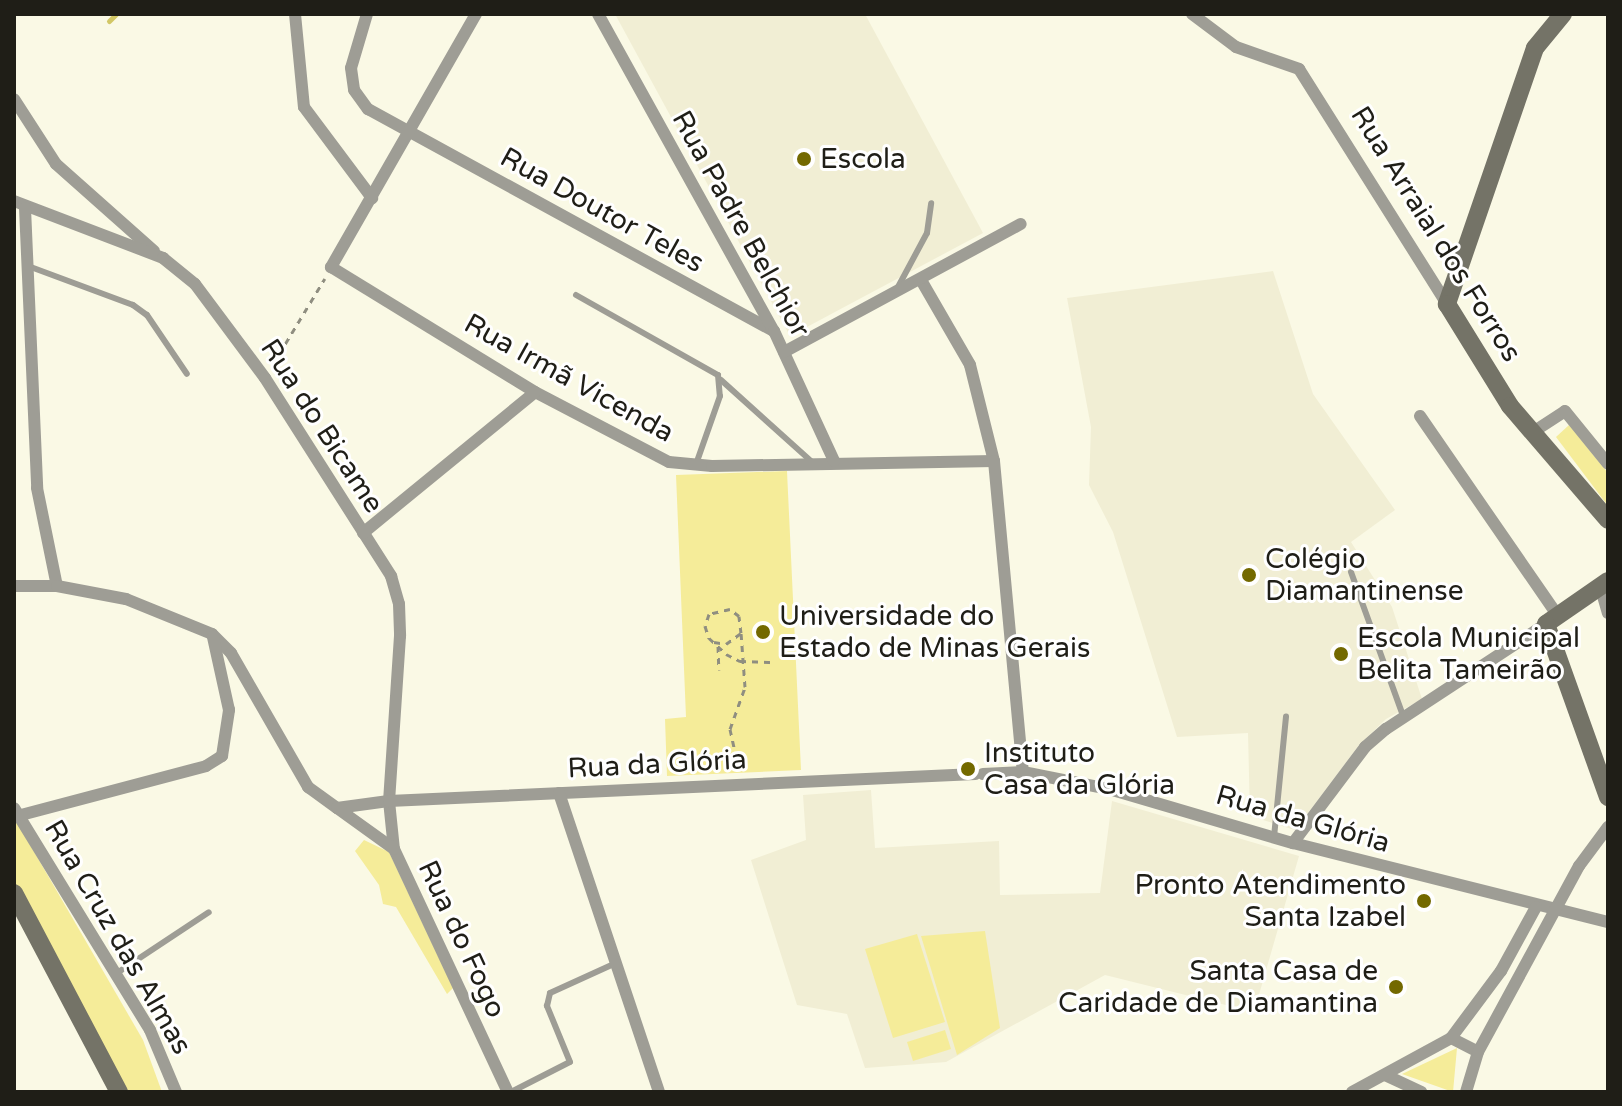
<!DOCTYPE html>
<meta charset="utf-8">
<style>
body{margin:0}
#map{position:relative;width:1622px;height:1106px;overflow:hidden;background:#faf9e5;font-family:"Varela Round",sans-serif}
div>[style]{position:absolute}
.built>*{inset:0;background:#f1eed4}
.green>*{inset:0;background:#f5ec99}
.stream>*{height:5px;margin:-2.5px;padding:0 2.5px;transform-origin:2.5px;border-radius:2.5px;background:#d2c765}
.path>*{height:3px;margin-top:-1.5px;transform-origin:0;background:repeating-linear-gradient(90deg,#8f8e80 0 6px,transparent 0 12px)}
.lane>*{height:6px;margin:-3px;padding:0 3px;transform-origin:3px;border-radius:3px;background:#9e9d95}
.street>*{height:12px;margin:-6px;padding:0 6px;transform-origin:6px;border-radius:6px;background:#9e9d95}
.secondary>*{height:18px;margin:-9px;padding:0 9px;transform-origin:9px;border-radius:9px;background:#747367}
.dots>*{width:22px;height:22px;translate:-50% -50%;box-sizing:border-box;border:4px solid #fff;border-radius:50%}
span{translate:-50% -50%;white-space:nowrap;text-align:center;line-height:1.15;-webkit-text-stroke:6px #fff;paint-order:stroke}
.poi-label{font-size:28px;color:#1f1e17}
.left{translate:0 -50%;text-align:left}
.right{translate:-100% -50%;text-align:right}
.street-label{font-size:28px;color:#1f1e17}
.frame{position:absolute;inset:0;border:16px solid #1f1e17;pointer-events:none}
</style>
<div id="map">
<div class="built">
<i style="clip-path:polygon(615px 14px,865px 14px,983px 233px,790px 336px)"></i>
<i style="clip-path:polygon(1273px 271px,1313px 394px,1395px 510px,1351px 542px,1392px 607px,1422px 699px,1386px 719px,1359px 745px,1295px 830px,1250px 816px,1248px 733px,1177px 737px,1113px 532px,1089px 485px,1091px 427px,1067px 298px)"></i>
<i style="clip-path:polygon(871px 790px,875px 848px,999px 841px,1000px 895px,1100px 893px,1112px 801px,1299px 856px,1254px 1012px,1105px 975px,946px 1062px,865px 1068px,847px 1014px,797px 1005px,751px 860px,806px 840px,803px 795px)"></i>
</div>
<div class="green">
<i style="clip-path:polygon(1569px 425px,1608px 473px,1608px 506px,1556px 437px)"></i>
<i style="clip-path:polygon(787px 471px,801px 770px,667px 776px,665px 719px,686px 717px,676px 475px)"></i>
<i style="clip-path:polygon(14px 817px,143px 1040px,162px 1092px,125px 1092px,14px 881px)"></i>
<i style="clip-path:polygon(364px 840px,389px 852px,453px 988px,447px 994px,396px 907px,383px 904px,379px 885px,355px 851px)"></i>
<i style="clip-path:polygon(985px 931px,1000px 1028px,957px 1055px,921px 936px)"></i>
<i style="clip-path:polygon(917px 934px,945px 1022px,893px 1038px,865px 949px)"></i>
<i style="clip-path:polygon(945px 1030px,951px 1049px,913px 1061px,907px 1042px)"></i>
<i style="clip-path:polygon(1457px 1048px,1453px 1092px,1402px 1074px)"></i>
</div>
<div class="stream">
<i style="left:109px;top:21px;width:10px;rotate:-45deg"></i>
</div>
<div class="path">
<i style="left:273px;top:364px;width:100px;rotate:-58.8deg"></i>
<i style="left:714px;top:642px;width:12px;rotate:9deg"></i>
<i style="left:726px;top:644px;width:19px;rotate:-36deg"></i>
<i style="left:741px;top:633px;width:17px;rotate:-97deg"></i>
<i style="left:739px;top:616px;width:11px;rotate:-142deg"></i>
<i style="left:730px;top:609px;width:22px;rotate:167deg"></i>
<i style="left:709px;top:614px;width:13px;rotate:108deg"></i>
<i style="left:705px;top:626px;width:13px;rotate:72deg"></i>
<i style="left:709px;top:638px;width:23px;rotate:43deg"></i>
<i style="left:726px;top:654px;width:16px;rotate:27deg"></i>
<i style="left:740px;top:661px;width:35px;rotate:2deg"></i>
<i style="left:718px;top:646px;width:24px;rotate:88deg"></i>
<i style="left:739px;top:770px;width:42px;rotate:-102.4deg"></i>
<i style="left:730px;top:729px;width:45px;rotate:-70.3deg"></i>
<i style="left:745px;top:687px;width:54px;rotate:-94.2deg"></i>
</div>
<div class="lane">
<i style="left:28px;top:266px;width:112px;rotate:20.4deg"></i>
<i style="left:133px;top:305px;width:17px;rotate:36deg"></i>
<i style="left:147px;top:315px;width:71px;rotate:55.9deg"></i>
<i style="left:898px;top:287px;width:61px;rotate:-61.8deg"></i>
<i style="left:927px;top:233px;width:30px;rotate:-82deg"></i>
<i style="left:576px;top:295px;width:163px;rotate:29.4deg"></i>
<i style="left:718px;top:375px;width:21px;rotate:85deg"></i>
<i style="left:720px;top:396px;width:72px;rotate:109.4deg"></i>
<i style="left:721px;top:380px;width:122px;rotate:42deg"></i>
<i style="left:1351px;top:572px;width:153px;rotate:70.1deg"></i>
<i style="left:1274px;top:837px;width:121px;rotate:-84.3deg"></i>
<i style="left:117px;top:973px;width:110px;rotate:-33.5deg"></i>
<i style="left:511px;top:1092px;width:66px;rotate:-27deg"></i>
<i style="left:570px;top:1062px;width:61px;rotate:-112.3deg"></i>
<i style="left:547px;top:1006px;width:13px;rotate:-77deg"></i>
<i style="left:550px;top:993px;width:70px;rotate:-24.4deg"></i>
</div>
<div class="street">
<i style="left:295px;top:14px;width:93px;rotate:84.5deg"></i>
<i style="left:304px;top:107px;width:114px;rotate:53.2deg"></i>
<i style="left:367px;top:14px;width:56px;rotate:106.5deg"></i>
<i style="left:351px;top:68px;width:22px;rotate:82deg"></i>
<i style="left:354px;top:90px;width:24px;rotate:54deg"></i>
<i style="left:368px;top:109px;width:463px;rotate:28.7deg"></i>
<i style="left:476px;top:14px;width:292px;rotate:119.8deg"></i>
<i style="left:331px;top:267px;width:239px;rotate:31.5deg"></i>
<i style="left:535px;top:392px;width:151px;rotate:27.6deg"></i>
<i style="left:669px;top:462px;width:43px;rotate:5.3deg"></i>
<i style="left:712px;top:466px;width:282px;rotate:-1deg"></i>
<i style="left:598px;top:14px;width:363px;rotate:61deg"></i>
<i style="left:774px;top:331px;width:143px;rotate:65.2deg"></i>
<i style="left:1192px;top:14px;width:55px;rotate:36.9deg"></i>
<i style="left:1236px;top:47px;width:67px;rotate:19.2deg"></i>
<i style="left:1299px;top:69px;width:278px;rotate:57.8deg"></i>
<i style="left:14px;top:99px;width:77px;rotate:57.1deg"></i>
<i style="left:56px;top:164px;width:131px;rotate:41.6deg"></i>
<i style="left:14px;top:201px;width:160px;rotate:20.9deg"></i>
<i style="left:163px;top:258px;width:41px;rotate:39.1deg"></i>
<i style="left:195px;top:284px;width:117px;rotate:53.3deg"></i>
<i style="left:265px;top:378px;width:235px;rotate:57.5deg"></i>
<i style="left:391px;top:576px;width:29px;rotate:74deg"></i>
<i style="left:399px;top:604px;width:32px;rotate:88deg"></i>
<i style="left:400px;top:636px;width:165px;rotate:93.8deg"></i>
<i style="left:389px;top:801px;width:48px;rotate:84.1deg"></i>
<i style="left:394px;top:849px;width:268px;rotate:64.9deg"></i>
<i style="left:25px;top:208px;width:280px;rotate:87.5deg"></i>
<i style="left:37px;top:488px;width:100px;rotate:78.5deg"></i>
<i style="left:921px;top:280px;width:98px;rotate:60deg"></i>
<i style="left:970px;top:365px;width:99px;rotate:76deg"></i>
<i style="left:994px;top:461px;width:312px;rotate:84.7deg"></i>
<i style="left:784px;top:352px;width:269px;rotate:-28.4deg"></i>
<i style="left:1420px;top:416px;width:243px;rotate:55.4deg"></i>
<i style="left:1533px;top:432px;width:38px;rotate:-33deg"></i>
<i style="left:1565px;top:411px;width:68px;rotate:50.9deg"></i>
<i style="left:363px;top:533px;width:222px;rotate:-39.3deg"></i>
<i style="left:14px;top:586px;width:43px"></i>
<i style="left:57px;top:586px;width:70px;rotate:10.7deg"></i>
<i style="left:126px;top:599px;width:93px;rotate:22.1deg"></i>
<i style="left:212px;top:634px;width:27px;rotate:45deg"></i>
<i style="left:231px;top:653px;width:155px;rotate:60.1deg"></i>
<i style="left:308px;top:787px;width:36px;rotate:36deg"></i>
<i style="left:337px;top:808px;width:52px;rotate:-7.7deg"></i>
<i style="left:389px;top:801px;width:587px;rotate:-2.64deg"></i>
<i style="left:1601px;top:589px;width:25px;rotate:74deg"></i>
<i style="left:983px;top:774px;width:40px;rotate:-2.9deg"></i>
<i style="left:1023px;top:772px;width:88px;rotate:11.2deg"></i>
<i style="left:1109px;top:789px;width:192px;rotate:16.4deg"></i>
<i style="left:1293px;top:843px;width:325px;rotate:14.1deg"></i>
<i style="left:559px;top:793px;width:315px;rotate:71.5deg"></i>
<i style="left:14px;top:808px;width:260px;rotate:58.5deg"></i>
<i style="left:150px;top:1030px;width:67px;rotate:67.2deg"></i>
<i style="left:337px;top:808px;width:70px;rotate:35.7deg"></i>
<i style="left:21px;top:815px;width:191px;rotate:-14.8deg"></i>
<i style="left:206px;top:766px;width:19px;rotate:-32deg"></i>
<i style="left:222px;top:756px;width:47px;rotate:-81.3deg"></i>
<i style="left:229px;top:710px;width:75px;rotate:-102.4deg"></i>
<i style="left:1293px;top:843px;width:120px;rotate:-53.1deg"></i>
<i style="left:1365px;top:747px;width:28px;rotate:-41deg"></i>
<i style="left:1386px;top:729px;width:191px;rotate:-33.3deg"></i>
<i style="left:1451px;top:1038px;width:30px;rotate:27deg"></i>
<i style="left:1385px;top:1075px;width:40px;rotate:25deg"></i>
<i style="left:1352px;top:1092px;width:113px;rotate:-28.6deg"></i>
<i style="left:1451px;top:1038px;width:84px;rotate:-53.3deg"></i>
<i style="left:1501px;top:971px;width:73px;rotate:-61.3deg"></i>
<i style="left:1466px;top:1092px;width:42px;rotate:-73.3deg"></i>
<i style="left:1478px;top:1052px;width:212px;rotate:-61.5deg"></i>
<i style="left:1579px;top:866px;width:49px;rotate:-53.4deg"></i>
</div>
<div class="secondary">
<i style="left:1563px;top:14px;width:44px;rotate:129.5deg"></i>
<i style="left:1535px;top:48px;width:271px;rotate:109deg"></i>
<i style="left:1447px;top:304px;width:120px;rotate:58.3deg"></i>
<i style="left:1510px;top:406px;width:150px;rotate:49.3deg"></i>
<i style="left:1608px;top:581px;width:75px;rotate:145.3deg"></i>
<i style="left:1546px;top:624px;width:184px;rotate:70.3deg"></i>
<i style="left:14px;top:893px;width:225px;rotate:62.2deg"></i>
</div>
<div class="dots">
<i style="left:804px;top:159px;background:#736900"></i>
<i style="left:1249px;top:575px;background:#736900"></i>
<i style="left:763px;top:632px;background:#736900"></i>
<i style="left:1341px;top:654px;background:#736900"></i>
<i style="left:968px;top:769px;background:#736900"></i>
<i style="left:1424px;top:901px;background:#736900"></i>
<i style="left:1396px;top:987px;background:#736900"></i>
</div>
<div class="poi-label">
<span class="left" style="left:820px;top:159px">Escola</span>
<span class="left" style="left:1265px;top:575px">Colégio<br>Diamantinense</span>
<span class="left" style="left:779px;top:632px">Universidade do<br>Estado de Minas Gerais</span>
<span class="left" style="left:1357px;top:654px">Escola Municipal<br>Belita Tameirão</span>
<span class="left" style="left:984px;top:769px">Instituto<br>Casa da Glória</span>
<span class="right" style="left:1406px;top:901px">Pronto Atendimento<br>Santa Izabel</span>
<span class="right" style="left:1378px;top:987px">Santa Casa de<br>Caridade de Diamantina</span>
</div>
<div class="street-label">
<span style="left:602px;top:210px;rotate:29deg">Rua Doutor Teles</span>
<span style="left:741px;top:224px;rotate:61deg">Rua Padre Belchior</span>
<span style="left:1436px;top:234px;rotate:58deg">Rua Arraial dos Forros</span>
<span style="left:569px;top:378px;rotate:29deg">Rua Irmã Vicenda</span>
<span style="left:322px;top:426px;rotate:57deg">Rua do Bicame</span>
<span style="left:657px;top:764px;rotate:-3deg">Rua da Glória</span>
<span style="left:1303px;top:819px;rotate:16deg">Rua da Glória</span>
<span style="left:118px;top:937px;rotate:60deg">Rua Cruz das Almas</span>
<span style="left:462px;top:939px;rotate:65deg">Rua do Fogo</span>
</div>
<div class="frame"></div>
</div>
